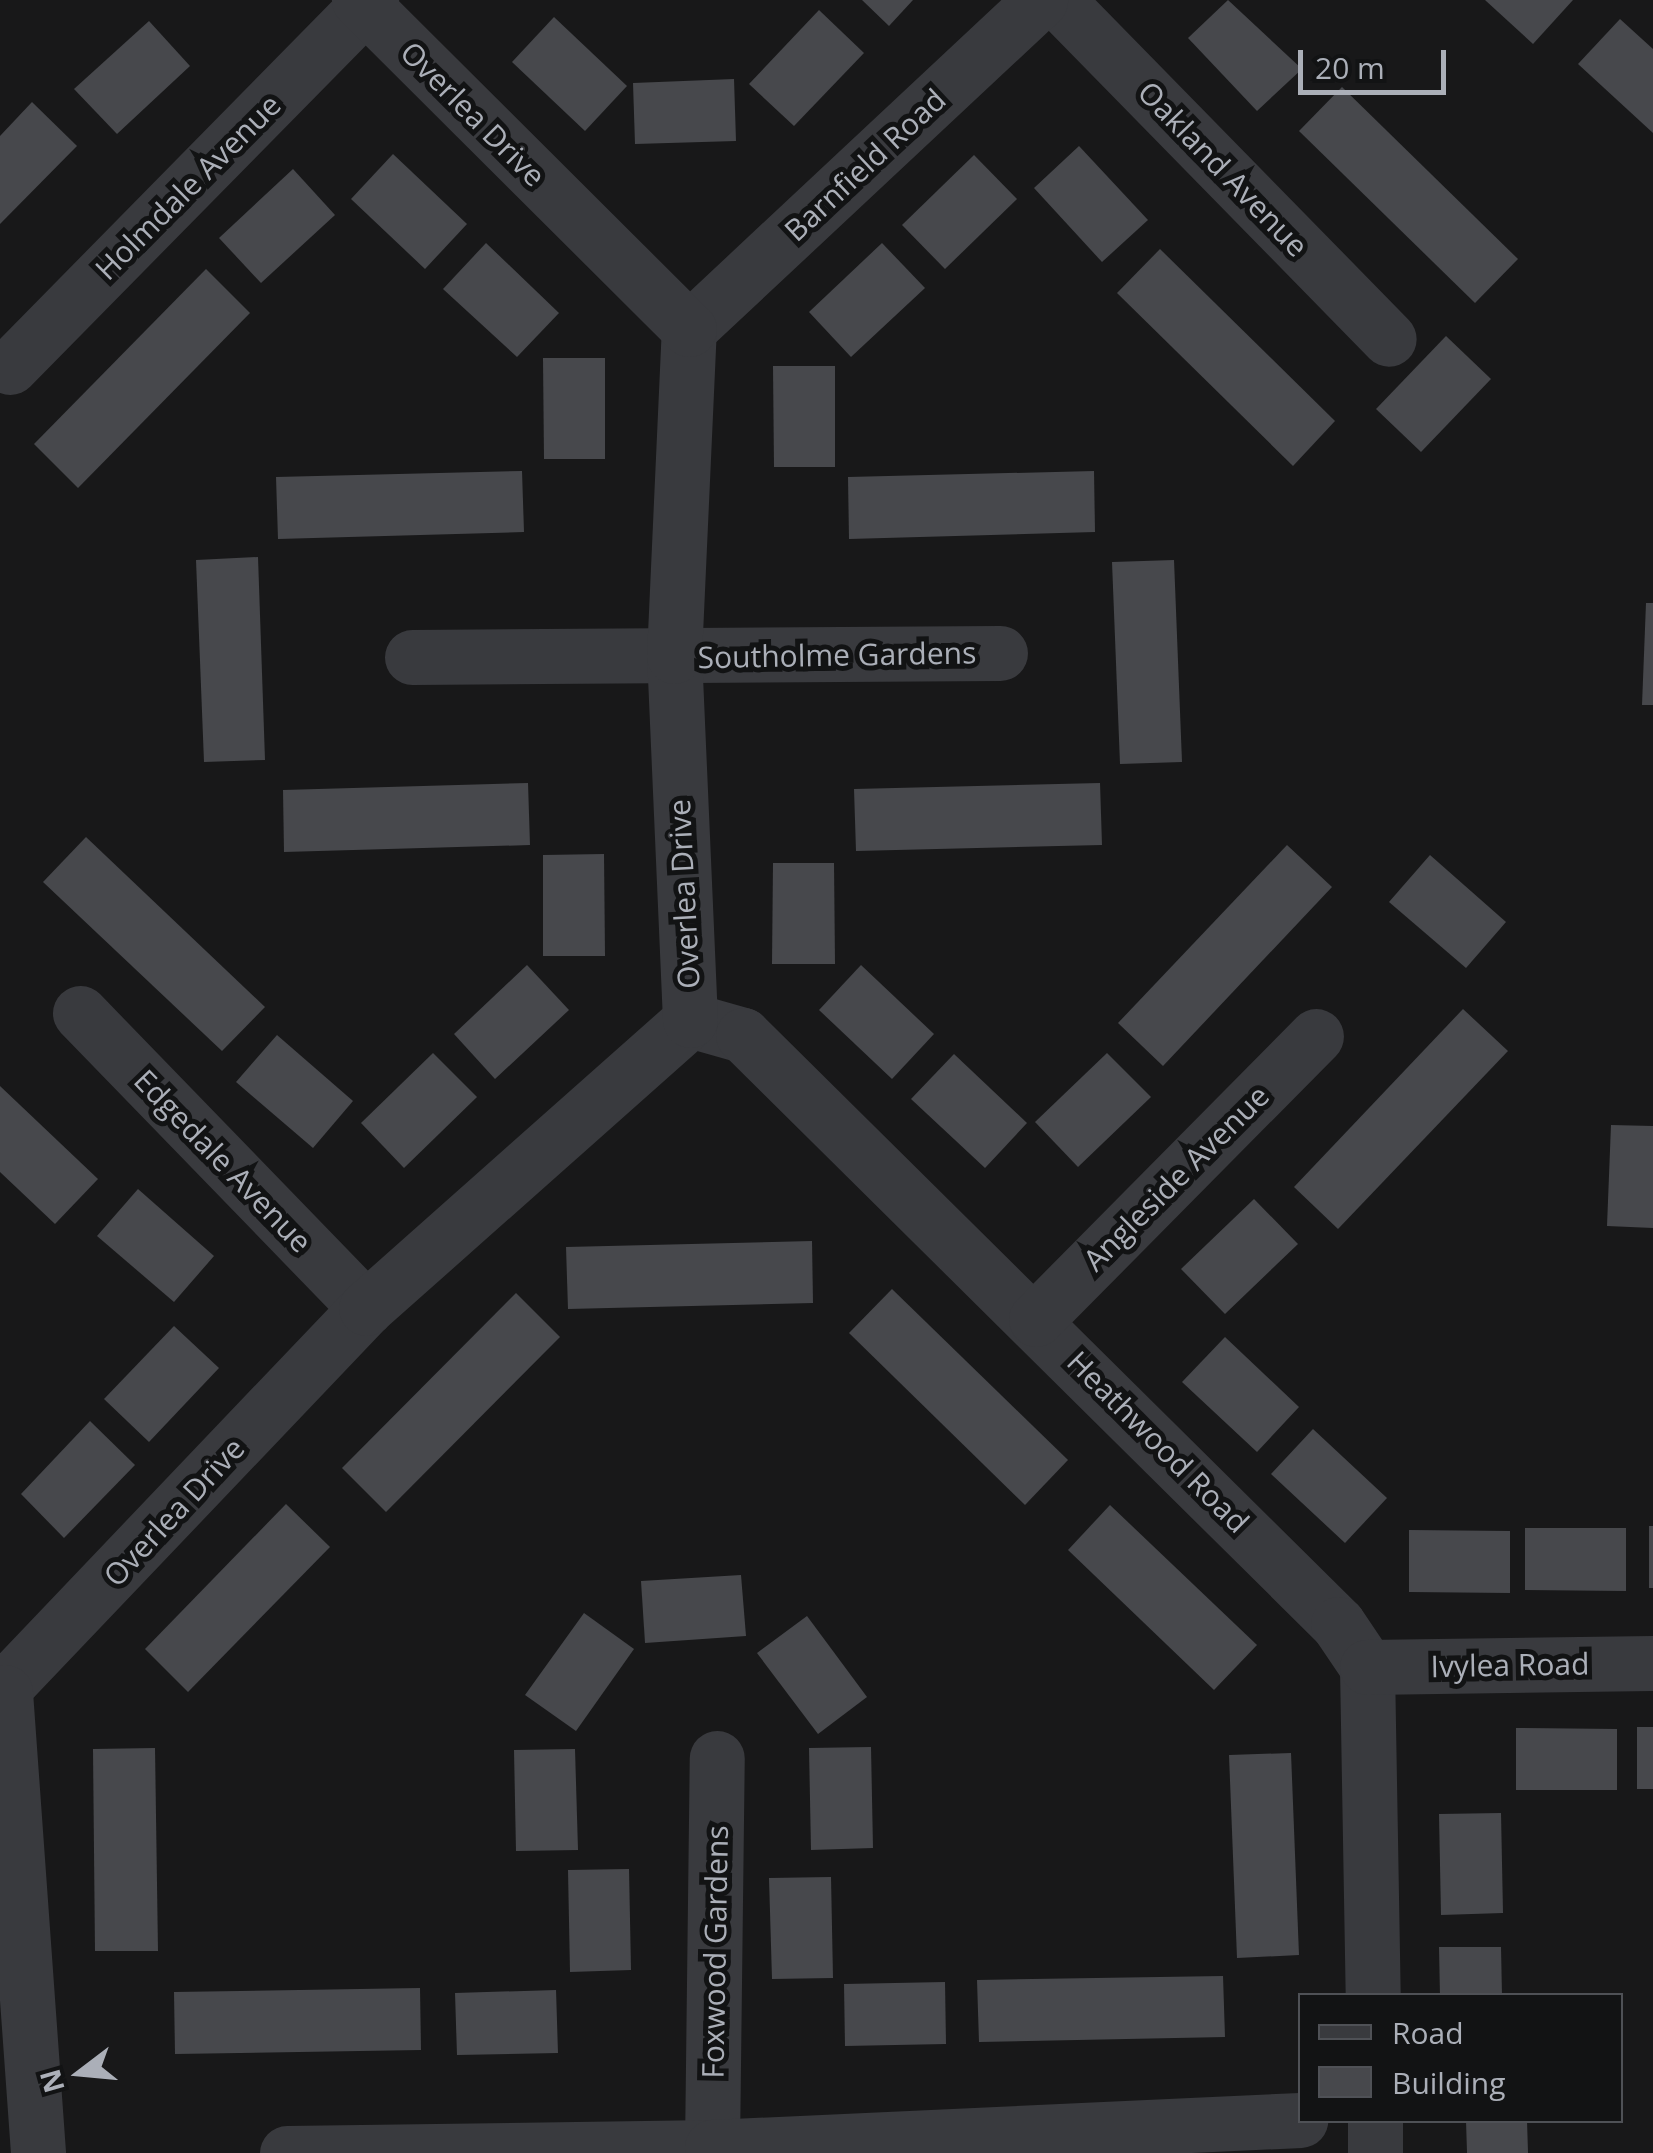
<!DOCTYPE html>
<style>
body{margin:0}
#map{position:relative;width:1653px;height:2153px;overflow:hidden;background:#181819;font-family:"Open Sans",sans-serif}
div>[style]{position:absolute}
.building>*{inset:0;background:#47484c}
.minor>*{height:55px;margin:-27.5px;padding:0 27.5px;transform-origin:27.5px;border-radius:27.5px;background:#393a3e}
span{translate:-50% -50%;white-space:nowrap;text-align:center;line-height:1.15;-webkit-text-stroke:10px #121314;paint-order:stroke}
.street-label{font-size:30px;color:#abafb8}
.legend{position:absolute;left:1298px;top:1993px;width:325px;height:130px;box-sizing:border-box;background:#121314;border:2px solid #4f5156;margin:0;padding:12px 18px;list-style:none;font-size:30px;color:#abafb8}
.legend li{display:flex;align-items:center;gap:20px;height:50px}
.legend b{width:50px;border:2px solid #4f5156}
.north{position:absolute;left:30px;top:2023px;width:100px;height:100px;-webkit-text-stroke:8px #121314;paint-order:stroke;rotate:254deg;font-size:28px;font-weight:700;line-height:40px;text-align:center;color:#abafb8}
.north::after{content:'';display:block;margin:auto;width:35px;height:45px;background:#abafb8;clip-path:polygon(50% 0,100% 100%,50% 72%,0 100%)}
.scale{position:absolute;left:1298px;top:50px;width:148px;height:45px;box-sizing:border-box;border:5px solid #abafb8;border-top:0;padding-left:12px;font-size:30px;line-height:35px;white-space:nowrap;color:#abafb8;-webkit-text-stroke:8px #121314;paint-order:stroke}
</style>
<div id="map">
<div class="building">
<i style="clip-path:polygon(862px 0,913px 0,889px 26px)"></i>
<i style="clip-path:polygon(1228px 0,1302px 69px,1257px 111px,1188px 38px)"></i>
<i style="clip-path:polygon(1485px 0,1573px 0,1533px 44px)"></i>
<i style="clip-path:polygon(819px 10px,864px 53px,794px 126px,749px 84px)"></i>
<i style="clip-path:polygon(554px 17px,627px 86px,585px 131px,512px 62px)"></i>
<i style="clip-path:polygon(1620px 19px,1653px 49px,1653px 133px,1578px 64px)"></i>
<i style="clip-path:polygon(149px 21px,190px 66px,117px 134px,74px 89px)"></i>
<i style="clip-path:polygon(734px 79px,736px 141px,635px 144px,633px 83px)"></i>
<i style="clip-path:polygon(1342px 87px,1518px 259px,1475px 303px,1299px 131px)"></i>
<i style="clip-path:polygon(32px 102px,77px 146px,0 224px,0 136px)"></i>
<i style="clip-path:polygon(1079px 146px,1148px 220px,1102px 262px,1034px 188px)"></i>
<i style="clip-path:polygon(393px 154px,467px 224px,425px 269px,351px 199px)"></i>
<i style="clip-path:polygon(974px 155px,1017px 199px,945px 269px,902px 225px)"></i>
<i style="clip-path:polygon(293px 169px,335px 215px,261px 283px,219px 238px)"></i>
<i style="clip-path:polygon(486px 243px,559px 313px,517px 357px,443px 289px)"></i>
<i style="clip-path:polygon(882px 243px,925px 288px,851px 357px,809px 312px)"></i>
<i style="clip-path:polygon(1160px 249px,1335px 421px,1293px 466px,1117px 293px)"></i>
<i style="clip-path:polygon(206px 269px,250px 313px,78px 488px,34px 444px)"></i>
<i style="clip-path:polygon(1446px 336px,1491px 379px,1421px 452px,1376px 409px)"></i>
<i style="clip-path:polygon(543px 358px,605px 358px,605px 459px,544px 459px)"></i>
<i style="clip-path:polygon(773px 366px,835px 366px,835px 467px,774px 467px)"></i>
<i style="clip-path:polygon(522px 471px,524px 532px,278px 539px,276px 477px)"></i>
<i style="clip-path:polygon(1094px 471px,1095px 532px,849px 539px,848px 477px)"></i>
<i style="clip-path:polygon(258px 557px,265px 760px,204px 762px,196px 560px)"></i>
<i style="clip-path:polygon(1174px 560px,1182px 762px,1120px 764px,1112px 562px)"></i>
<i style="clip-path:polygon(1646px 603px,1653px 603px,1653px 705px,1642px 705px)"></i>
<i style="clip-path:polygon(528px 783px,530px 845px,284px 852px,283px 790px)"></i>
<i style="clip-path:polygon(1100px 783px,1102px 845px,856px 851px,854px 789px)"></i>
<i style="clip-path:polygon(86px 837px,265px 1007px,222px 1051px,43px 882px)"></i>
<i style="clip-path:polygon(1287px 845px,1332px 887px,1163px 1066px,1118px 1023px)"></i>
<i style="clip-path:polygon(604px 854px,605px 956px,543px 956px,543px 855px)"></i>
<i style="clip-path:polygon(1430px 855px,1506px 922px,1466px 968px,1389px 902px)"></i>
<i style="clip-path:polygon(773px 863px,834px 863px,835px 964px,772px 964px)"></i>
<i style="clip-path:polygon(527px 965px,569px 1010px,495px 1079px,454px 1034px)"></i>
<i style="clip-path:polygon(861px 965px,934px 1034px,892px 1079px,819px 1010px)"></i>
<i style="clip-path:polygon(1463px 1009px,1508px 1051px,1338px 1229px,1294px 1187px)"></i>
<i style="clip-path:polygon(277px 1035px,353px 1101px,313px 1148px,236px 1082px)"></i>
<i style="clip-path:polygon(433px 1053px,477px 1097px,404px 1168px,361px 1123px)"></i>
<i style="clip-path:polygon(1107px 1053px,1151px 1097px,1078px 1167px,1035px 1122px)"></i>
<i style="clip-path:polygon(954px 1054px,1027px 1123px,985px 1168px,911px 1099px)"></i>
<i style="clip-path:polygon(0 1086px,98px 1179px,55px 1224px,0 1172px)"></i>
<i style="clip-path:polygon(1611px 1125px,1653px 1126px,1653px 1228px,1607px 1226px)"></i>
<i style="clip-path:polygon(138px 1189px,214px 1256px,174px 1302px,97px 1236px)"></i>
<i style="clip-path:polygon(1254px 1199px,1298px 1244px,1225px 1314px,1181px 1269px)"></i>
<i style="clip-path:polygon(812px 1241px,813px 1303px,568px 1309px,566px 1247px)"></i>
<i style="clip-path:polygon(892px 1289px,1068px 1460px,1025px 1505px,849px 1333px)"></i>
<i style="clip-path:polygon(516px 1293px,560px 1337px,386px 1512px,342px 1468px)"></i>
<i style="clip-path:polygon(174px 1326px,219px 1368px,149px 1442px,104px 1399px)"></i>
<i style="clip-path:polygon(1225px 1337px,1299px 1407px,1257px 1452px,1182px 1382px)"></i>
<i style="clip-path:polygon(90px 1421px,135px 1465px,64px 1538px,21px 1494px)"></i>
<i style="clip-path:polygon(1313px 1429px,1387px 1498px,1345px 1543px,1271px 1474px)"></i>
<i style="clip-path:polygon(286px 1504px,330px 1547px,188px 1692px,145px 1649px)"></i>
<i style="clip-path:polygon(1110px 1505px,1257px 1645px,1214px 1690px,1068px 1550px)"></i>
<i style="clip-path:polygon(1649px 1526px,1653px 1526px,1653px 1588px,1649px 1588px)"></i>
<i style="clip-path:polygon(1525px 1528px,1626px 1528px,1626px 1591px,1525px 1590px)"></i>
<i style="clip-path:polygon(1409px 1530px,1510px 1531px,1510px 1593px,1409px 1592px)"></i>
<i style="clip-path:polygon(741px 1575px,746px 1636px,645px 1643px,641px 1581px)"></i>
<i style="clip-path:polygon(584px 1613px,634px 1649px,576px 1731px,525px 1695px)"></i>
<i style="clip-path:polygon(807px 1616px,867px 1697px,818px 1734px,757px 1653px)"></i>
<i style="clip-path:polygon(1637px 1727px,1653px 1727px,1653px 1789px,1637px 1789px)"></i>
<i style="clip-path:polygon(1516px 1728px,1617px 1729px,1617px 1790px,1516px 1790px)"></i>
<i style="clip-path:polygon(871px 1747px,873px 1848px,811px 1850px,809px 1748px)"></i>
<i style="clip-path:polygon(155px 1748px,158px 1951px,95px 1951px,93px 1749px)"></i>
<i style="clip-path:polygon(575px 1749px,578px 1850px,516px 1851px,514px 1750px)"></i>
<i style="clip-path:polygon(1291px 1753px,1299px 1955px,1237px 1958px,1229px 1755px)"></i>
<i style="clip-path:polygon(1501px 1813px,1503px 1913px,1441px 1915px,1439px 1814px)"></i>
<i style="clip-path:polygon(629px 1869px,631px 1970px,570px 1972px,568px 1870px)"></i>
<i style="clip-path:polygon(831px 1877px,833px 1978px,772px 1979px,769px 1878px)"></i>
<i style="clip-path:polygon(1439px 1947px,1501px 1947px,1502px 1996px,1440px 1996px)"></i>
<i style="clip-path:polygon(1223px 1976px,1225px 2037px,979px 2042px,977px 1980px)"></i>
<i style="clip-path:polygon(945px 1982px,946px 2044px,845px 2046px,844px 1984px)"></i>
<i style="clip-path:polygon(420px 1988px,421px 2050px,175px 2054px,174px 1992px)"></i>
<i style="clip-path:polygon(556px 1990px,558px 2053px,457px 2055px,455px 1993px)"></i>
<i style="clip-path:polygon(1466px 2120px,1527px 2120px,1528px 2153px,1467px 2153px)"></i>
</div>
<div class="minor">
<i style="left:1057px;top:0;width:474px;rotate:45.6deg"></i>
<i style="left:689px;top:329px;width:481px;rotate:-43.1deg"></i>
<i style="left:10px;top:367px;width:515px;rotate:-45.47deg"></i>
<i style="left:412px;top:657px;width:588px;rotate:-0.39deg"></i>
<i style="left:80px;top:1013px;width:411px;rotate:45.9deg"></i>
<i style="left:690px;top:1020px;width:55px;rotate:15.8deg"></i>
<i style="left:743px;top:1035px;width:837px;rotate:44.71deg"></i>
<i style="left:1338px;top:1624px;width:52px;rotate:56deg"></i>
<i style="left:1367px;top:1667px;width:329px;rotate:89deg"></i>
<i style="left:1036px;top:1319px;width:398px;rotate:-45.3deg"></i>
<i style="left:1367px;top:1667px;width:286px;rotate:-0.8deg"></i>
<i style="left:0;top:1692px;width:530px;rotate:-46.37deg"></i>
<i style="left:366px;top:1308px;width:433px;rotate:-41.6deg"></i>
<i style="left:690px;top:1020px;width:364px;rotate:-92.5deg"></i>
<i style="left:674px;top:656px;width:327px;rotate:-87.4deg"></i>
<i style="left:689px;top:329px;width:466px;rotate:-135.1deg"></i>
<i style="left:5px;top:1692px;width:462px;rotate:85.9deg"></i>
<i style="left:1375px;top:2120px;width:33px;rotate:90deg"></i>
<i style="left:712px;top:2147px;width:389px;rotate:-89.3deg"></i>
<i style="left:287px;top:2153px;width:425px;rotate:-0.8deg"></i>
<i style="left:712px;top:2147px;width:589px;rotate:-2.63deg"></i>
</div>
<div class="street-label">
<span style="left:473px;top:114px;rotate:45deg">Overlea Drive</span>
<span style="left:865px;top:165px;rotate:-43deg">Barnfield Road</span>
<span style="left:1223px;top:169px;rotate:46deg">Oakland Avenue</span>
<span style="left:188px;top:187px;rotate:-45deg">Holmdale Avenue</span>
<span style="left:837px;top:655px;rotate:-1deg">Southolme Gardens</span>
<span style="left:684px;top:894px;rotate:-93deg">Overlea Drive</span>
<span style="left:223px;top:1161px;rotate:46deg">Edgedale Avenue</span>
<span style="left:1176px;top:1178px;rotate:-45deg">Angleside Avenue</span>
<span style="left:1158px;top:1442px;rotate:45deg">Heathwood Road</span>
<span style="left:174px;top:1512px;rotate:-47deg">Overlea Drive</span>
<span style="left:1510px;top:1665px;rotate:-1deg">Ivylea Road</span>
<span style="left:715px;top:1952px;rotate:-89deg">Foxwood Gardens</span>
</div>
<ul class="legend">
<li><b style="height:12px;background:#393a3e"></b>Road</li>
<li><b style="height:28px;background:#47484c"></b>Building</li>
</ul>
<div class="north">N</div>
<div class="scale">20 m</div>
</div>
